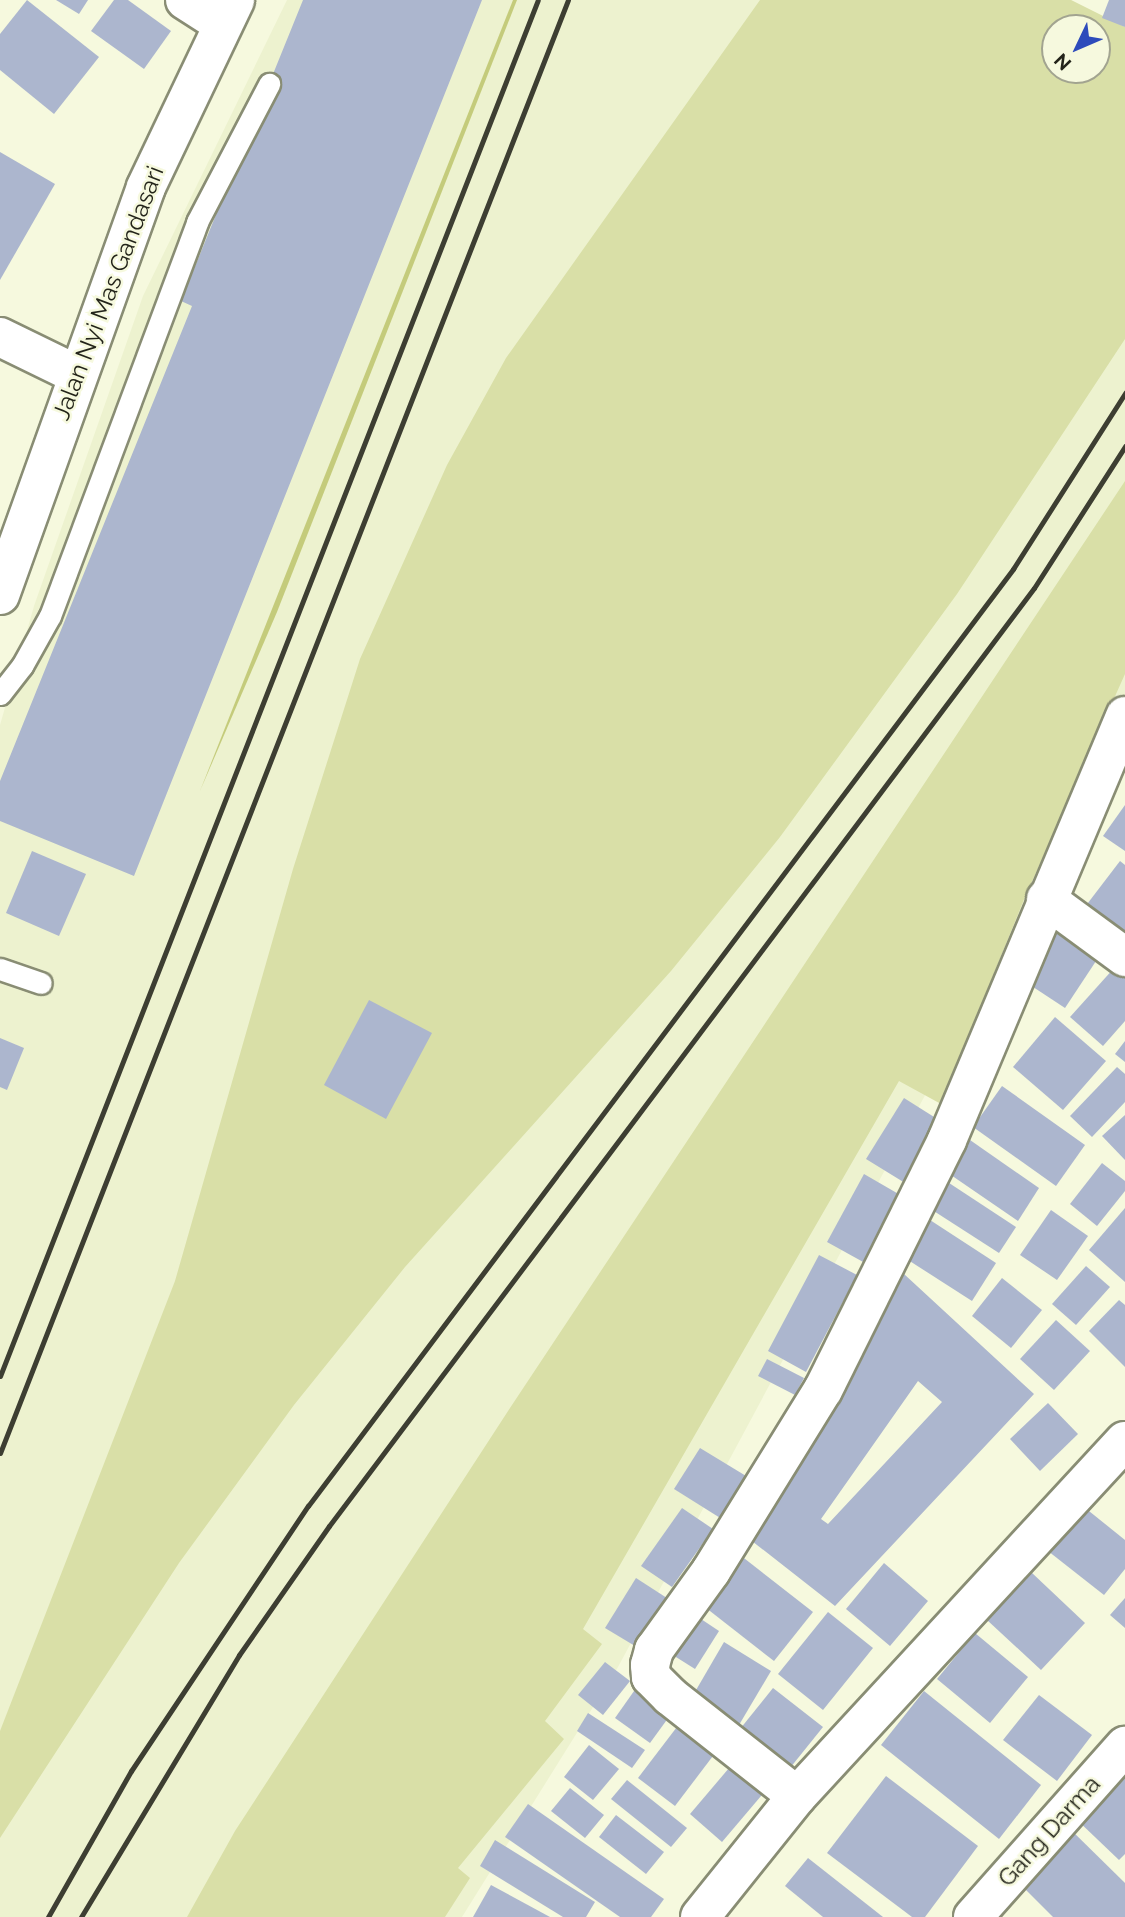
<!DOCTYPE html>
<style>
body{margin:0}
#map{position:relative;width:1125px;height:1917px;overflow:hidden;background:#f6f9de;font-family:Raleway,sans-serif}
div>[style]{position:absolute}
.built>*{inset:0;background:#edf2cf}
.green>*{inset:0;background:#d9dfa7}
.water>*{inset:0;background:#c4cb7b}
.building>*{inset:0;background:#acb6ce}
.roads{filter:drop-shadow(2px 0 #898d74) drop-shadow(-2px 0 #898d74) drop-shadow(0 2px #898d74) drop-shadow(0 -2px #898d74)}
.service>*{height:21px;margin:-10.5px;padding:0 10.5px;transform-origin:10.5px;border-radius:10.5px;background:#fff}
.minor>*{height:38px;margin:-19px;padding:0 19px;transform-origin:19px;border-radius:19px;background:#fff}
.secondary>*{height:38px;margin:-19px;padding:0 19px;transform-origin:19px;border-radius:19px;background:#fff}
.rail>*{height:5px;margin:-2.5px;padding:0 2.5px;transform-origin:2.5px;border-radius:2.5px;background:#3d3e32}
span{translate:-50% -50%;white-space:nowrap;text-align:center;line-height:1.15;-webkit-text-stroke:5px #f6f9de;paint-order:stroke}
.street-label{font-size:24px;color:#23241a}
.north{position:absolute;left:1041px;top:14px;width:70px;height:70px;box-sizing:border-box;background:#f6f9de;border:2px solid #a2a490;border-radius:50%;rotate:226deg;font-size:19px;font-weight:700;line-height:28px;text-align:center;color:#23241a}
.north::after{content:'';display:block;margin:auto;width:24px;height:32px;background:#2d4bbb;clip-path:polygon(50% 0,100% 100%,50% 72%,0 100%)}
</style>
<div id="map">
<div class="built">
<i style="clip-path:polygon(evenodd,287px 0,1071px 0,1125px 27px,1125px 708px,1082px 803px,618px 1667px,462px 1917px,0 1917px,0 725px,34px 606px,143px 296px,287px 0,1055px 28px,1097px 28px,1097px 70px,1055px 70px,1055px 28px)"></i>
</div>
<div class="green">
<i style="clip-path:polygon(evenodd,760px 0,1071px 0,1125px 27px,1125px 339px,957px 594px,780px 837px,671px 971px,405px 1267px,294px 1405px,179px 1563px,0 1838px,0 1731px,175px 1281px,293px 869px,360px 659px,447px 465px,506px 358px,760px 0,1055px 28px,1097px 28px,1097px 70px,1055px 70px,1055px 28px)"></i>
<i style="clip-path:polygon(1125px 481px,1125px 674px,1025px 897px,941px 1104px,899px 1081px,583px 1629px,602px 1644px,545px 1721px,564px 1739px,458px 1868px,470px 1878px,445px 1917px,187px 1917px,235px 1831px,510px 1408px)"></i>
</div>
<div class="water">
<i style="clip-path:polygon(513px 0,517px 0,277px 612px,200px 791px)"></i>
</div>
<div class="building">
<i style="clip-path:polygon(27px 0,99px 57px,54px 114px,0 70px,0 34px)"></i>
<i style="clip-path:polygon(56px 0,88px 0,79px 14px)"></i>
<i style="clip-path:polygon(114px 0,128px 0,171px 31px,144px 69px,91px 31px)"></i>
<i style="clip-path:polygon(303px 0,482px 0,134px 876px,0 821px,0 781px,192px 306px,181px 301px)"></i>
<i style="clip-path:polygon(1109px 0,1125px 0,1125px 27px,1102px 18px)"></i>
<i style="clip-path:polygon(0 152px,55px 184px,0 280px)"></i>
<i style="clip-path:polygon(1125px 805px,1125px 851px,1103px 836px)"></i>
<i style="clip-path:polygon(32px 851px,86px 874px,59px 936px,6px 913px)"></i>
<i style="clip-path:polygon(1120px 861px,1125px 865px,1125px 952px,1078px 916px)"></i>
<i style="clip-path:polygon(1058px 928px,1100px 955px,1065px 1008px,1024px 981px)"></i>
<i style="clip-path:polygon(1115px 967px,1125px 977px,1125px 1021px,1103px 1046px,1070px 1017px)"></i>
<i style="clip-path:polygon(369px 1000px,432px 1033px,386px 1119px,324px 1085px)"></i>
<i style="clip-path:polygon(1055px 1017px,1106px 1061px,1063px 1110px,1013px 1067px)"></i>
<i style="clip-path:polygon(0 1038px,24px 1048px,7px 1090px,0 1087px)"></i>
<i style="clip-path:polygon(1125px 1041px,1125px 1062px,1115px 1054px)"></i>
<i style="clip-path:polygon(1117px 1067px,1125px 1074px,1125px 1102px,1092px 1137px,1070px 1116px)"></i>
<i style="clip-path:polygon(1002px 1086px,1085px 1145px,1056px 1186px,973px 1127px)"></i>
<i style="clip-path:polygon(904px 1098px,942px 1122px,905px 1183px,866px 1159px)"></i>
<i style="clip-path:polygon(1125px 1115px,1125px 1160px,1102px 1136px)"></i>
<i style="clip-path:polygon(970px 1140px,1039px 1188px,1018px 1221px,948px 1173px)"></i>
<i style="clip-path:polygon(1102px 1163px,1125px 1181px,1125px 1191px,1097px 1226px,1070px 1204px)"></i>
<i style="clip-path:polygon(864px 1174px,902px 1196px,865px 1263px,827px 1242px)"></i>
<i style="clip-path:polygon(943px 1179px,1016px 1227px,999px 1253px,926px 1206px)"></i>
<i style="clip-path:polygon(1125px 1208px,1125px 1282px,1089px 1250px)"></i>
<i style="clip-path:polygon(1051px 1210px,1088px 1236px,1057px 1280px,1020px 1255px)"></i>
<i style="clip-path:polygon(930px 1220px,996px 1263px,972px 1301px,905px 1258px)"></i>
<i style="clip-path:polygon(819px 1255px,857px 1275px,806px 1372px,768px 1351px)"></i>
<i style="clip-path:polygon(1086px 1266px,1110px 1287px,1076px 1325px,1052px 1304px)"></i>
<i style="clip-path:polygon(evenodd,904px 1274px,1034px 1394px,835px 1606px,743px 1534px,857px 1325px,904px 1274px,918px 1381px,942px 1402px,828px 1524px,821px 1519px,918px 1381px)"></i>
<i style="clip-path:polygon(1002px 1278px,1042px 1310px,1011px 1348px,972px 1316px)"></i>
<i style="clip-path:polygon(1119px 1300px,1125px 1305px,1125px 1367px,1089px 1331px)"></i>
<i style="clip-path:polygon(1056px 1320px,1090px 1351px,1054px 1390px,1020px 1359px)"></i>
<i style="clip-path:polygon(767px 1359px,804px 1378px,795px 1395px,758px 1376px)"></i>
<i style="clip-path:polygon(1048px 1403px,1078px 1434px,1040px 1471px,1010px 1439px)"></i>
<i style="clip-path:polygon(700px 1448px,751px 1479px,725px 1521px,674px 1489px)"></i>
<i style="clip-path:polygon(1084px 1507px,1125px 1540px,1125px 1569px,1104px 1595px,1048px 1551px)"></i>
<i style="clip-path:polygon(682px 1508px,713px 1529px,672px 1587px,641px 1566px)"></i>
<i style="clip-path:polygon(740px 1555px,813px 1612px,774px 1661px,701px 1604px)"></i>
<i style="clip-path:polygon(884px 1563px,928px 1601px,890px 1646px,846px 1609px)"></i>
<i style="clip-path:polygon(1031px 1572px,1085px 1623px,1041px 1670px,987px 1620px)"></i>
<i style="clip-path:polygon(636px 1578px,670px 1600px,640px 1649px,605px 1628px)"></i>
<i style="clip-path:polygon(1125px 1598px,1125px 1628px,1110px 1615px)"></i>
<i style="clip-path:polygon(828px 1612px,873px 1648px,823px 1710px,778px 1674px)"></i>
<i style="clip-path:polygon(692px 1613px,719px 1631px,695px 1669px,668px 1652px)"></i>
<i style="clip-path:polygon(975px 1633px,1028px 1677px,990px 1723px,937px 1679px)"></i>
<i style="clip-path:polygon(724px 1642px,771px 1671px,739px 1725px,692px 1697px)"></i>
<i style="clip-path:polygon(605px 1662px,630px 1681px,603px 1715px,578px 1695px)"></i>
<i style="clip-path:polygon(639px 1684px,674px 1710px,650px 1743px,615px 1718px)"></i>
<i style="clip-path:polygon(773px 1688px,823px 1727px,786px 1773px,736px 1734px)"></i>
<i style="clip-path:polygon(924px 1691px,1041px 1785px,999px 1839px,881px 1745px)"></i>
<i style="clip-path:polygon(1039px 1695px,1092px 1735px,1057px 1781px,1003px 1740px)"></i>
<i style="clip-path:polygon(588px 1713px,645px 1750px,632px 1768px,577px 1731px)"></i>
<i style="clip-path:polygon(683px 1719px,719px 1748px,675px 1806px,638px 1778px)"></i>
<i style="clip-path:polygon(589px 1745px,619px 1769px,593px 1800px,564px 1777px)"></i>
<i style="clip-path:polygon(735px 1761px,767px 1789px,722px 1842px,690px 1814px)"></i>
<i style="clip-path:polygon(1125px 1764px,1125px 1854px,1119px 1860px,1074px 1817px)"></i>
<i style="clip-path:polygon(886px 1776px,978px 1846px,925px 1917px,912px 1917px,827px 1853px)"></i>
<i style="clip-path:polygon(627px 1780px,687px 1828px,671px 1847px,611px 1799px)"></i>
<i style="clip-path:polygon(570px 1788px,604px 1815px,585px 1838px,551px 1811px)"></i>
<i style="clip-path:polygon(528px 1804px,664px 1899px,651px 1917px,620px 1917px,505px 1837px)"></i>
<i style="clip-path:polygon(616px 1815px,664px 1852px,646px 1874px,599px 1837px)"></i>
<i style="clip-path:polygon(1066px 1825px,1125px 1883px,1125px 1917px,1053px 1917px,1013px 1877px)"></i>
<i style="clip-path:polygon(495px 1840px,595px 1902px,586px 1917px,563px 1917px,480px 1866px)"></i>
<i style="clip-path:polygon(808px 1858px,883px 1917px,823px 1917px,785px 1886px)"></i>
<i style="clip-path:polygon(491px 1885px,550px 1917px,473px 1917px)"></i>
</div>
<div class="roads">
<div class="service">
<i style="left:0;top:694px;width:36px;rotate:-52deg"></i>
<i style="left:22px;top:666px;width:57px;rotate:-60.8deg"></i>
<i style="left:50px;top:616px;width:421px;rotate:-69.5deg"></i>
<i style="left:197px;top:222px;width:156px;rotate:-62.4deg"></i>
<i style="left:0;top:969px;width:43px;rotate:18.9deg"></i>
</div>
<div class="minor">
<i style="left:185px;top:0;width:43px;rotate:32.6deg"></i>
<i style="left:1046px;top:899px;width:98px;rotate:36.3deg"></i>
<i style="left:797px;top:1796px;width:162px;rotate:-141.8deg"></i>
<i style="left:670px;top:1696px;width:27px;rotate:-135deg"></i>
<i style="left:651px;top:1677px;width:12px;rotate:-95deg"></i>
<i style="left:650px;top:1665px;width:16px;rotate:-75deg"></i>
<i style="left:654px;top:1650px;width:97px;rotate:-54.2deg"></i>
<i style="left:711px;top:1571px;width:213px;rotate:-58.3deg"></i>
<i style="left:823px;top:1390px;width:279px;rotate:-63.6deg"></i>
<i style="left:947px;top:1140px;width:460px;rotate:-67.2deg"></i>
<i style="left:700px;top:1917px;width:155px;rotate:-51.3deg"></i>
<i style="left:797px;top:1796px;width:483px;rotate:-47.3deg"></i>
<i style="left:973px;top:1917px;width:229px;rotate:-48.4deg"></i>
</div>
<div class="secondary">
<i style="left:0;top:337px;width:85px;rotate:26deg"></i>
<i style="left:0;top:595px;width:433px;rotate:-70.3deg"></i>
<i style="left:146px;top:187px;width:207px;rotate:-64.5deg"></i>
</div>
</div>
<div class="rail">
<i style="left:0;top:1376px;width:1477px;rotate:-68.65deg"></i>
<i style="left:0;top:1453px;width:1560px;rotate:-68.65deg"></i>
<i style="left:48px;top:1917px;width:168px;rotate:-60.4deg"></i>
<i style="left:131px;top:1771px;width:319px;rotate:-56.3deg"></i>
<i style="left:308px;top:1506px;width:1173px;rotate:-53.04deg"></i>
<i style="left:1013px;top:569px;width:209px;rotate:-57.5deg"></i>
<i style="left:81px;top:1917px;width:306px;rotate:-58.9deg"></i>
<i style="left:239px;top:1655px;width:157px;rotate:-55.1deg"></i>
<i style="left:329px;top:1526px;width:1173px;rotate:-53.07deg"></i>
<i style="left:1034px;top:588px;width:169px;rotate:-57.3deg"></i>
</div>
<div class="street-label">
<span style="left:108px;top:293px;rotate:-69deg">Jalan Nyi Mas Gandasari</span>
<span style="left:1049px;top:1831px;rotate:-48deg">Gang Darma</span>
</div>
<div class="north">N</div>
</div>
